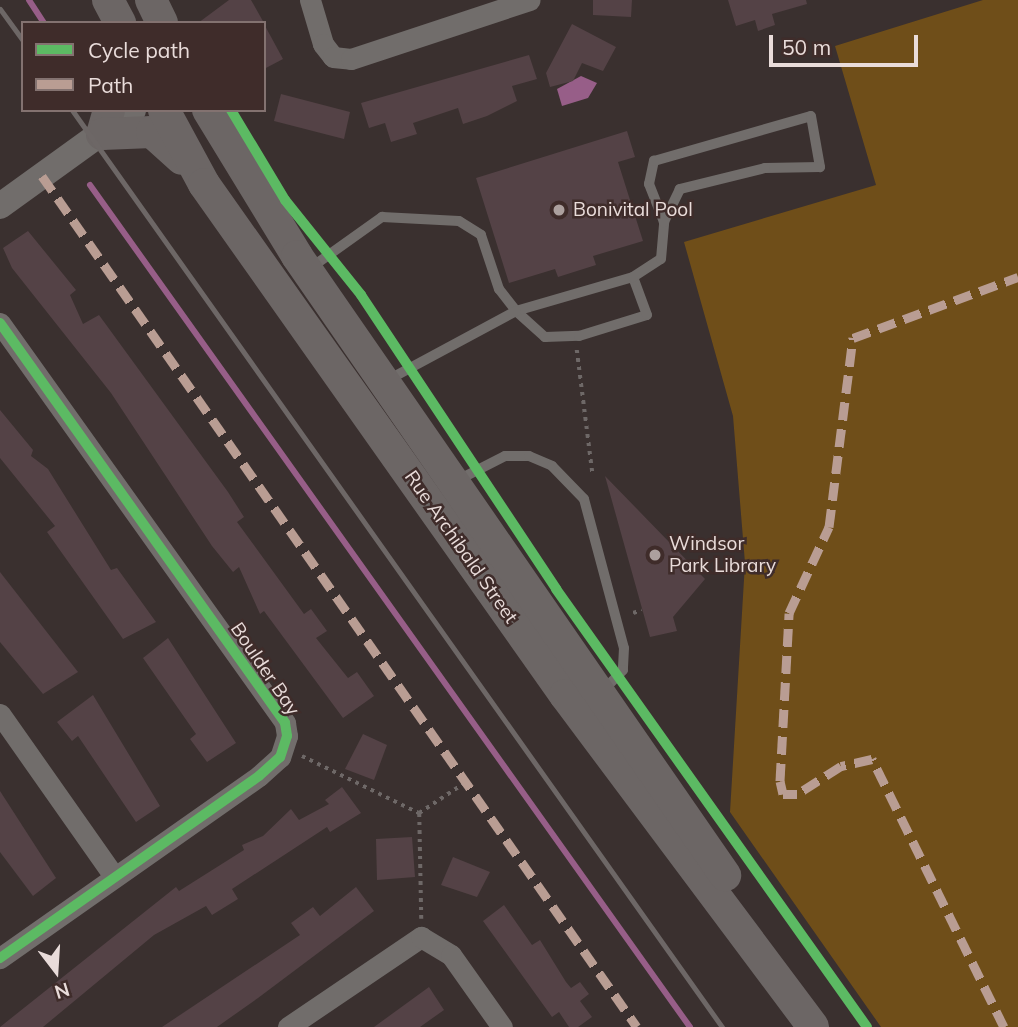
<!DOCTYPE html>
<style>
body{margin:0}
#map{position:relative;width:1018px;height:1027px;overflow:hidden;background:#3a302f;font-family:Mulish,sans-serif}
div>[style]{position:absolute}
.green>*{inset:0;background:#6f4e19}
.water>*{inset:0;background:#975e88}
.stream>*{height:6px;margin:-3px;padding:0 3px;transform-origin:3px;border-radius:3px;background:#975e88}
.building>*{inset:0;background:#544246}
.path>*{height:3.5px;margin-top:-1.75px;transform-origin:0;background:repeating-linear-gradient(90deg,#6e6867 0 3.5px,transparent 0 8.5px)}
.service>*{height:10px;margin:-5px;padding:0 5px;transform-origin:5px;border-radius:5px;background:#716d6b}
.minor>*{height:21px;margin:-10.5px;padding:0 10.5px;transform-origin:10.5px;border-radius:10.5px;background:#716d6b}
.tertiary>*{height:26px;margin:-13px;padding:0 13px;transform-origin:13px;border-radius:13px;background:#716d6b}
.secondary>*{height:32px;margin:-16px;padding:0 16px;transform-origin:16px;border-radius:16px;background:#6c6665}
.rail>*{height:5px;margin:-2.5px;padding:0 2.5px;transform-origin:2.5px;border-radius:2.5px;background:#6d6766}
.quiet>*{height:9px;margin-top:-4.5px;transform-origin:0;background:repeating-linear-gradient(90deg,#b99d93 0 18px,transparent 0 27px)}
.cycleway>*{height:10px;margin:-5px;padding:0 5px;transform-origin:5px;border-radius:5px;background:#5cba63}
.dots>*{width:19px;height:19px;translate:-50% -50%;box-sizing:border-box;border:4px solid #3f2c2a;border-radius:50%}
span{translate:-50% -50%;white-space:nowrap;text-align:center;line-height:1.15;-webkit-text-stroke:5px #3f2c2a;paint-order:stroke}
.poi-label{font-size:19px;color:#e9dcda}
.left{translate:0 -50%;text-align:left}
.street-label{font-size:19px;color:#e9dcda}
.legend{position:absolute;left:21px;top:21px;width:245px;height:91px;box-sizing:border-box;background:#3f2c2a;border:2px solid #837270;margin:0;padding:9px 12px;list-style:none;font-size:21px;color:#e9dcda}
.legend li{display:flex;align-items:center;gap:14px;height:35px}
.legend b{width:35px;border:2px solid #837270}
.north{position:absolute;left:21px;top:936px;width:70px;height:70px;-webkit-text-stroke:5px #3f2c2a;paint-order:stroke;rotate:163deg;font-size:19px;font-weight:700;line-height:28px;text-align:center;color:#e9dcda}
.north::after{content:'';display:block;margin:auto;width:24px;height:32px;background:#e9dcda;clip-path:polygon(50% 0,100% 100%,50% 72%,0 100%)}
.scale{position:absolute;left:769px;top:35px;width:149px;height:32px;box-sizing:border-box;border:4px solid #e9dcda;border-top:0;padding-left:9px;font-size:21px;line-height:24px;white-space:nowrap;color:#e9dcda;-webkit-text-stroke:5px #3f2c2a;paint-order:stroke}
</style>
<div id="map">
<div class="green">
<i style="clip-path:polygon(983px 0,1018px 0,1018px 1027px,881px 1027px,730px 812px,745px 563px,733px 416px,684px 242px,876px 185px,835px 46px)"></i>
</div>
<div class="water">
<i style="clip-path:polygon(581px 76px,597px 83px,588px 98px,562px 106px,557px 89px)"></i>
</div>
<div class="stream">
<i style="left:29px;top:0;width:27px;rotate:57deg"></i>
<i style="left:90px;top:185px;width:1034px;rotate:54.53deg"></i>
</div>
<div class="building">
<i style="clip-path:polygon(229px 0,251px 0,264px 23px,198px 23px)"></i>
<i style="clip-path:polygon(593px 0,632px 0,631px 17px,593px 15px)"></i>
<i style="clip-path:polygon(728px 0,806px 0,807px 4px,772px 14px,775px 25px,758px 31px,755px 20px,736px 26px)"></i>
<i style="clip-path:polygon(264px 24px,283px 59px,264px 69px)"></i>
<i style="clip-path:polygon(572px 24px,616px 47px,603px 71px,582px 63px,573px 81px,550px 87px,546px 73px)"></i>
<i style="clip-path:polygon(529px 55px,537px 79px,512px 86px,517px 101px,487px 116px,463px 124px,458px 108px,413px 123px,417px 134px,391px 142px,385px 123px,369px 128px,361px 103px)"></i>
<i style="clip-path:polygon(281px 94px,350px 112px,344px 139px,274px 121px)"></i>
<i style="clip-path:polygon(627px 131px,635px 157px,618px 162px,643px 241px,593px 256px,596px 265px,558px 277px,555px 269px,509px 283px,476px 178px)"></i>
<i style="clip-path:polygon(28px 231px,76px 290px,70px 295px,83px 324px,99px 315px,228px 492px,244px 517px,237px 522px,304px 614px,311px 609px,327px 631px,316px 638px,348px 678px,357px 672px,374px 696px,343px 718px,264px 611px,260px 614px,239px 567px,233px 572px,212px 546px,111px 393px,12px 268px,3px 248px)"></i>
<i style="clip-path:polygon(0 410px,33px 450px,31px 456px,48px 469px,111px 570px,117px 568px,156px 622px,123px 639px,47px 532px,55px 526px,0 458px)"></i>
<i style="clip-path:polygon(605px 476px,705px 579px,673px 617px,677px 631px,650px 637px)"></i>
<i style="clip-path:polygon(0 572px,78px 672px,43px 694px,0 642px)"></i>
<i style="clip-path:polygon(168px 638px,236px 743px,207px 762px,190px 739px,196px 734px,143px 658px)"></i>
<i style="clip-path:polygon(93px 695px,160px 806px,136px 822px,78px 736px,72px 741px,57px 722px)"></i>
<i style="clip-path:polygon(363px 734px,387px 745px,374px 780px,345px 769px)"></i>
<i style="clip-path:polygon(342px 787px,361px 813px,330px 832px,327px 827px,232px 889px,238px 899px,212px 915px,206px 906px,154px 935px,43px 1027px,0 1027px,176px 887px,179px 891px,244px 850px,242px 845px,263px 836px,291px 809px,299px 820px,329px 804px,325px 800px)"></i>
<i style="clip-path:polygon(0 791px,56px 878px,33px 896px,0 852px)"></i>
<i style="clip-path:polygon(412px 837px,415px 877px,377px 880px,376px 839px)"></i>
<i style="clip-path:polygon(453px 857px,490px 872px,477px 897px,441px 885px)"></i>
<i style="clip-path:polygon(356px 887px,374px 911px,258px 998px,217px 1027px,162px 1027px,300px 935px,291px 923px,313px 907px,320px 916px)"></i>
<i style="clip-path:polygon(504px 905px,532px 945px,540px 940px,566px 982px,571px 988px,580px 982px,589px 994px,580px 1001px,592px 1017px,578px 1027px,569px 1027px,559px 1012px,552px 1017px,483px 921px)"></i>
<i style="clip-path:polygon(429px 987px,444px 1010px,420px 1027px,374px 1027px)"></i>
</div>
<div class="path">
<i style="left:577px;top:350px;width:127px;rotate:82.8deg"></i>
<i style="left:633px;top:613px;width:9px;rotate:-18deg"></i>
<i style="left:302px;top:756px;width:130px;rotate:26deg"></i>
<i style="left:421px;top:919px;width:106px;rotate:-91.1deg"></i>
<i style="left:419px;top:813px;width:53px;rotate:-33.4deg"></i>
</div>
<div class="service">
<i style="left:309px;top:269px;width:90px;rotate:-35.5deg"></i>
<i style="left:382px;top:217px;width:77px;rotate:3deg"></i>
<i style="left:459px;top:221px;width:26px;rotate:32deg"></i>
<i style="left:481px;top:235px;width:57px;rotate:71.6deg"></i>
<i style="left:499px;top:289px;width:28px;rotate:52deg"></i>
<i style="left:516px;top:311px;width:39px;rotate:42deg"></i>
<i style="left:545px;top:337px;width:34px;rotate:-2deg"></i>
<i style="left:579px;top:336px;width:71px;rotate:-17.2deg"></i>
<i style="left:647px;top:315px;width:40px;rotate:-110.2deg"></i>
<i style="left:633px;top:277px;width:122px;rotate:163.8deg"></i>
<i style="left:516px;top:311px;width:148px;rotate:151.7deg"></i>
<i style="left:633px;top:277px;width:33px;rotate:-33deg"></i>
<i style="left:661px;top:259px;width:37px;rotate:-85deg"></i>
<i style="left:664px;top:222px;width:41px;rotate:-111.5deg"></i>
<i style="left:649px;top:184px;width:24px;rotate:-78deg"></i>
<i style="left:654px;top:161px;width:163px;rotate:-16deg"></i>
<i style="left:811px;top:116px;width:52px;rotate:80deg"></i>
<i style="left:820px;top:167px;width:55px;rotate:179deg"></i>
<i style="left:765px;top:168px;width:88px;rotate:166.1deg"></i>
<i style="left:680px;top:189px;width:37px;rotate:116deg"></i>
<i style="left:456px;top:481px;width:55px;rotate:-27deg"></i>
<i style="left:505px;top:456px;width:24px"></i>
<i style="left:529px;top:456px;width:25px;rotate:23deg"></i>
<i style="left:552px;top:466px;width:46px;rotate:45.9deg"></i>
<i style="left:584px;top:499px;width:154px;rotate:75deg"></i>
<i style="left:624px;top:648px;width:22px;rotate:93deg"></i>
<i style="left:623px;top:670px;width:29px;rotate:134deg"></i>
</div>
<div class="minor">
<i style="left:310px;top:0;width:46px;rotate:73.5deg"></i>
<i style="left:323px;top:44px;width:16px;rotate:52deg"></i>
<i style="left:333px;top:57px;width:18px;rotate:6deg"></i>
<i style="left:351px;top:59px;width:188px;rotate:-18.3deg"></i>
<i style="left:0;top:323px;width:491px;rotate:54.5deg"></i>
<i style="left:285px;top:723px;width:13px;rotate:81deg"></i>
<i style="left:287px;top:736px;width:22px;rotate:108deg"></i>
<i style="left:280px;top:757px;width:28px;rotate:138deg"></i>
<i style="left:259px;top:776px;width:317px;rotate:144.9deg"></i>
<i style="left:0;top:714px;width:198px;rotate:54.9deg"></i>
<i style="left:288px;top:1027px;width:161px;rotate:-34.1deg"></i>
<i style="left:421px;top:937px;width:35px;rotate:31deg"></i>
<i style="left:451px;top:955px;width:88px;rotate:54.7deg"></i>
</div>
<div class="tertiary">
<i style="left:0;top:206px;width:164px;rotate:-35.8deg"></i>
</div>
<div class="secondary">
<i style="left:108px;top:0;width:26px;rotate:62deg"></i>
<i style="left:151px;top:0;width:25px;rotate:64deg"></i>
<i style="left:109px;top:110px;width:25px;rotate:106deg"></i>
<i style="left:102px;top:134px;width:50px;rotate:-2.3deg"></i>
<i style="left:152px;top:132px;width:40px;rotate:42deg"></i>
<i style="left:164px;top:110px;width:84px;rotate:61.6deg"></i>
<i style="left:204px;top:184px;width:626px;rotate:54.76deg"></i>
<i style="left:565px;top:695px;width:414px;rotate:53.2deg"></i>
<i style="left:208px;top:110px;width:171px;rotate:58.6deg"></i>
<i style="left:297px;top:256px;width:753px;rotate:55.34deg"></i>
</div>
<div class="rail">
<i style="left:0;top:9px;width:39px;rotate:54deg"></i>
<i style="left:72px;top:110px;width:1124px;rotate:54.67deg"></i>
</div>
<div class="quiet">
<i style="left:42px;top:176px;width:1038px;rotate:55.04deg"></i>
<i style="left:1004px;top:1027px;width:299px;rotate:-116.2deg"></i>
<i style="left:872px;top:759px;width:32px;rotate:167deg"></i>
<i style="left:841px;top:766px;width:52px;rotate:147.5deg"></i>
<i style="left:797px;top:794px;width:14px;rotate:180deg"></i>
<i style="left:783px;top:794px;width:13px;rotate:-103deg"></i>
<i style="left:780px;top:781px;width:168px;rotate:-86.9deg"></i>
<i style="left:789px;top:613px;width:95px;rotate:-65.1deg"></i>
<i style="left:829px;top:527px;width:191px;rotate:-82.8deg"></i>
<i style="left:853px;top:338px;width:176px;rotate:-20.3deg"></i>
</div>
<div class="cycleway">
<i style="left:231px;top:110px;width:105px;rotate:59deg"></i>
<i style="left:285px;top:200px;width:122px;rotate:51.3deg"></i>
<i style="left:361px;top:295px;width:353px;rotate:56.4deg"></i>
<i style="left:556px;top:589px;width:537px;rotate:54.62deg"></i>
<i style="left:0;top:323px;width:491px;rotate:54.5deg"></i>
<i style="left:285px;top:723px;width:13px;rotate:81deg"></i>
<i style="left:287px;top:736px;width:22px;rotate:108deg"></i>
<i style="left:280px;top:757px;width:28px;rotate:138deg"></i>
<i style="left:259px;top:776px;width:317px;rotate:144.9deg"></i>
</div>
<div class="dots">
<i style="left:559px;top:210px;background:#aca09e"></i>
<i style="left:655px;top:555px;background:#aca09e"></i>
</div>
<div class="poi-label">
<span class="left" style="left:573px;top:210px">Bonivital Pool</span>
<span class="left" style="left:669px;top:555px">Windsor<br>Park Library</span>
</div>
<div class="street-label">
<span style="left:461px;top:547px;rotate:55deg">Rue Archibald Street</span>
<span style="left:265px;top:669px;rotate:56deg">Boulder Bay</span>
</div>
<ul class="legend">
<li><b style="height:9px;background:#5cba63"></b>Cycle path</li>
<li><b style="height:9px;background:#b99d93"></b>Path</li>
</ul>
<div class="north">N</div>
<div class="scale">50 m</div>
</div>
